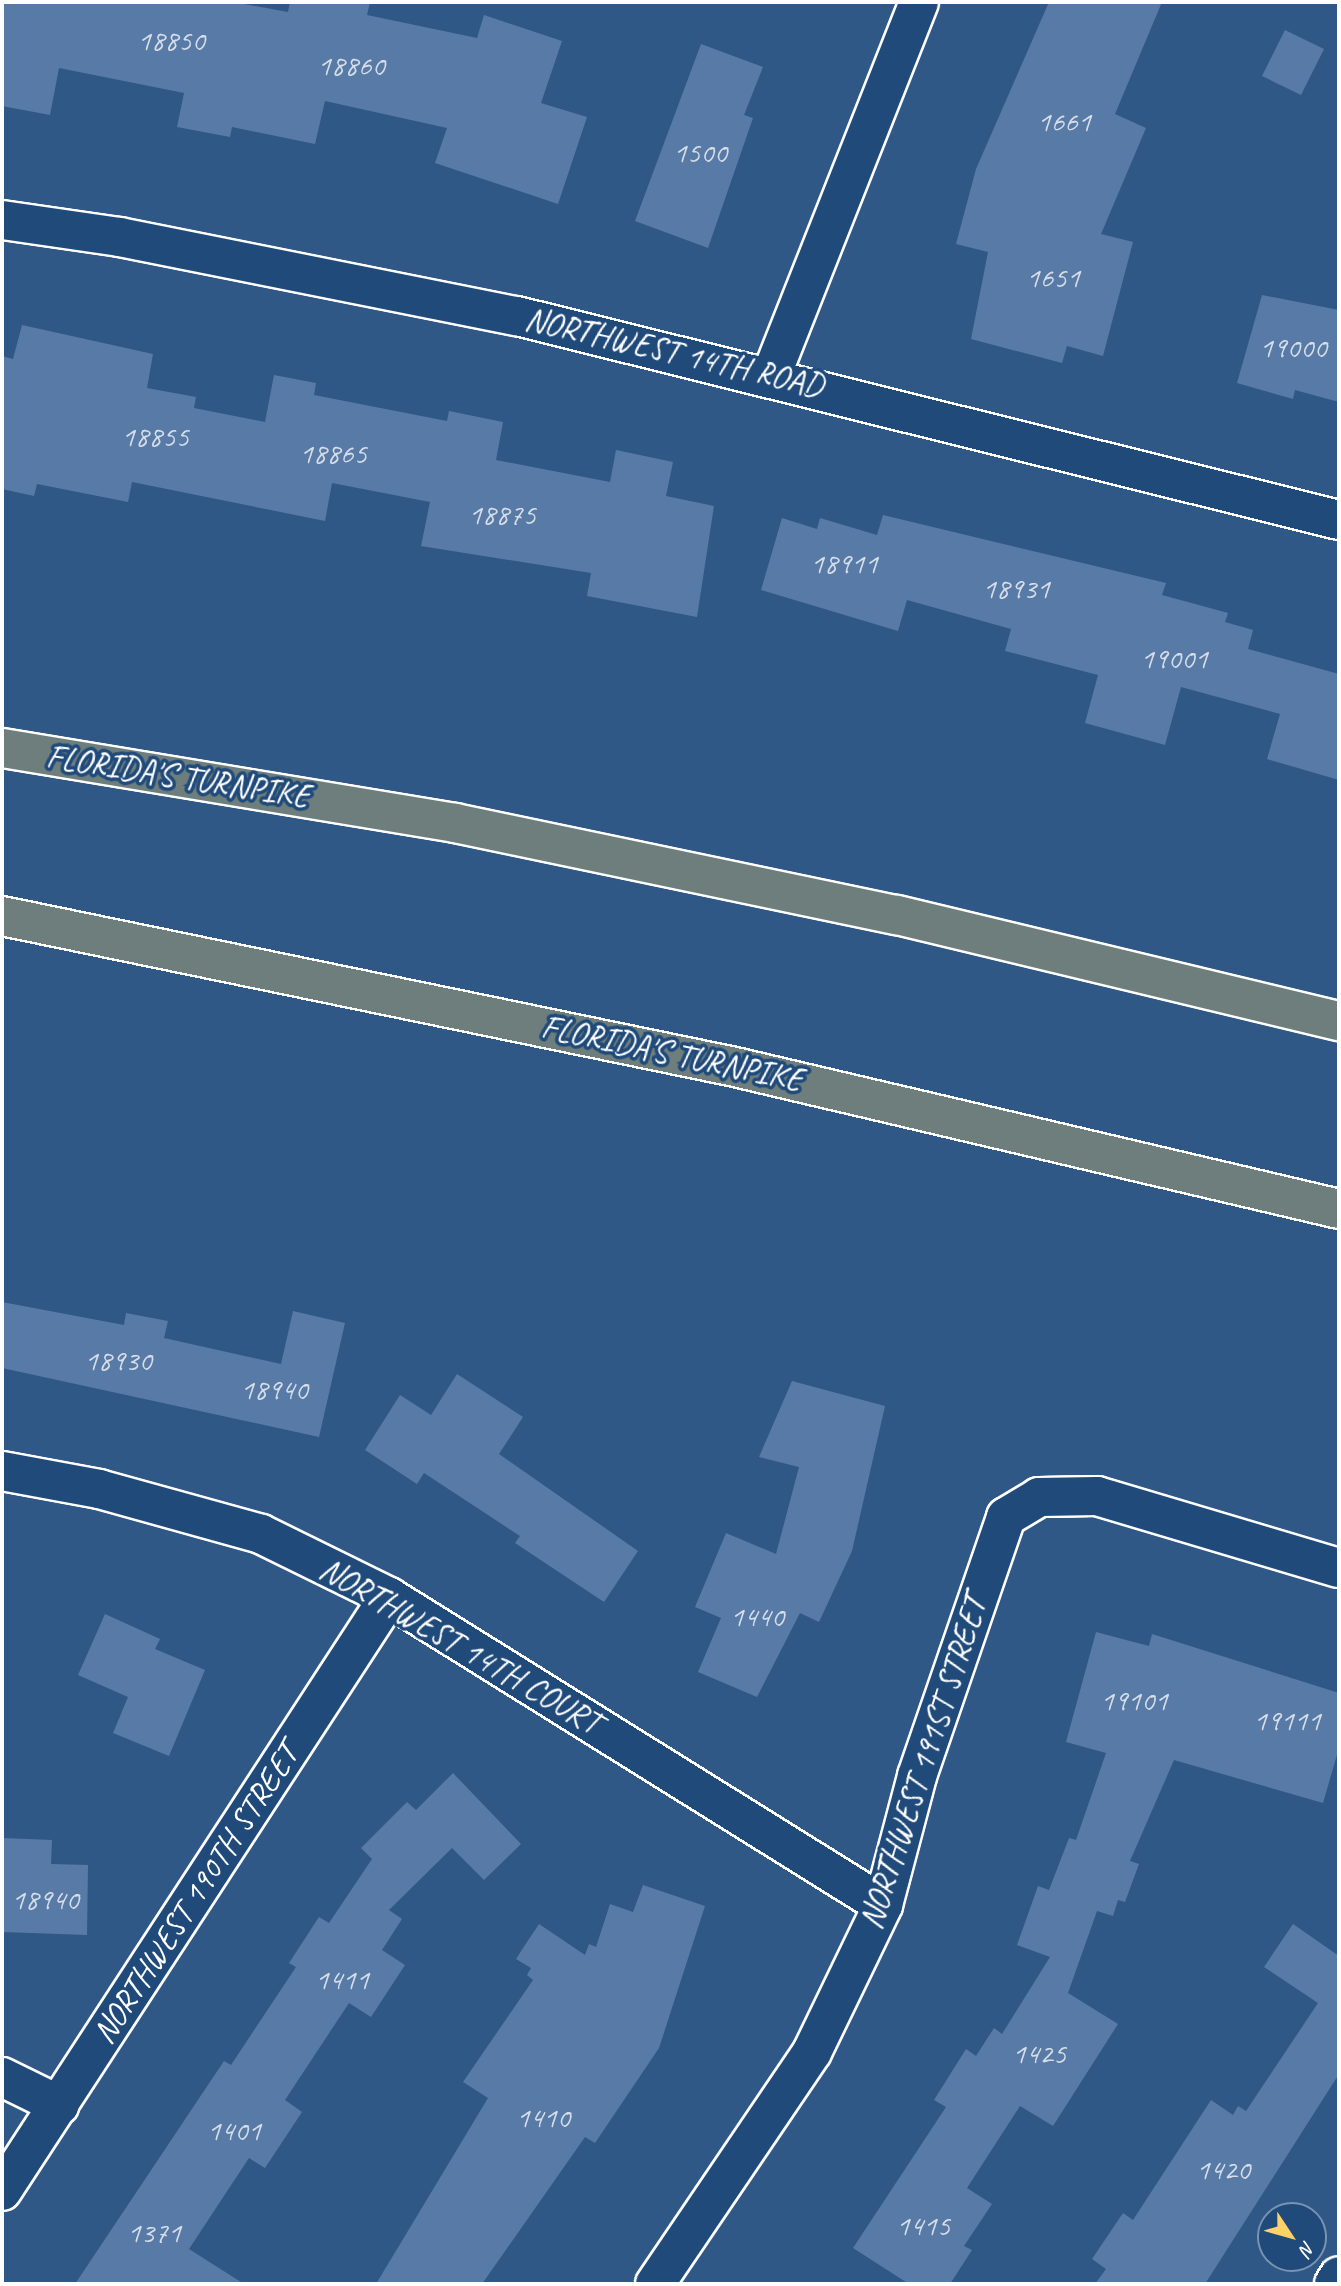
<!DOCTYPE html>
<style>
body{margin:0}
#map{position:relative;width:1341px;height:2286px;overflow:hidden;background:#305887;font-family:Caveat,sans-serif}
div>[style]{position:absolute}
.building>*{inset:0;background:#587aa6}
.roads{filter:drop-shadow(2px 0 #fff) drop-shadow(-2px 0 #fff) drop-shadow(0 2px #fff) drop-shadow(0 -2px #fff)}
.street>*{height:38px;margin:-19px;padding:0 19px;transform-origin:19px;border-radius:19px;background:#1f4a7a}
.highway>*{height:38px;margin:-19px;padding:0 19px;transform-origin:19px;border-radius:19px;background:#6d7e7c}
span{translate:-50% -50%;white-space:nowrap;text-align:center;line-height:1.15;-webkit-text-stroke:7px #1f4a7a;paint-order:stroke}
.number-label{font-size:30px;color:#d5dee9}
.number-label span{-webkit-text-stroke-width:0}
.street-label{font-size:33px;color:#fff}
.frame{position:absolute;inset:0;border:4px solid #fff;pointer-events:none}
.north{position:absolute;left:1257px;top:2202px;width:70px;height:70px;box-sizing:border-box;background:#1f4a7a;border:2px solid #7992af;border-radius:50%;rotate:126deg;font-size:19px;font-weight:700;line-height:28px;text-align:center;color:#fff}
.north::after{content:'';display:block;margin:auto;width:24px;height:32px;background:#ffd166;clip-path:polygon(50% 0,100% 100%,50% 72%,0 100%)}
</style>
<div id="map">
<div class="building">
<i style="clip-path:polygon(2px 2px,233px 2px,288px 12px,290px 2px,370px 2px,367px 15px,477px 38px,484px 15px,562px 41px,541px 103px,587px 117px,558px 204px,435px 163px,447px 128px,325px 101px,315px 144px,232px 127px,230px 137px,177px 127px,184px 93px,59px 68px,50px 115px,2px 106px)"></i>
<i style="clip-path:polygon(1049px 2px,1162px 2px,1115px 114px,1146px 128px,1101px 234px,1133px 242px,1103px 356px,1067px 346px,1062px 363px,971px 339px,988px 252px,956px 244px,976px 169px)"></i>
<i style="clip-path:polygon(1285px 30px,1324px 49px,1301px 95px,1262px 76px)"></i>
<i style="clip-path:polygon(701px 44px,763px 67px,744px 115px,753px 118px,708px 248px,635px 221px)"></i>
<i style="clip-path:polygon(1262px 295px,1339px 310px,1339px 402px,1295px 390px,1293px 399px,1237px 383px)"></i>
<i style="clip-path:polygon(22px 325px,153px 354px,147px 388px,196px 397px,194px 408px,265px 422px,274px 375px,316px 383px,314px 395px,447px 421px,449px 411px,503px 422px,496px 460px,610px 482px,616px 450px,673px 462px,666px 496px,714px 506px,697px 617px,587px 596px,591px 573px,421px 546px,430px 502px,332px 483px,325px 521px,132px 482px,128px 502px,37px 484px,34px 496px,2px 489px,2px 356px,13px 359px)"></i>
<i style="clip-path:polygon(883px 515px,1166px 583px,1162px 595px,1228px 613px,1225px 622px,1253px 630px,1248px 649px,1339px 674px,1339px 780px,1267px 759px,1280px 714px,1181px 687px,1165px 745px,1085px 723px,1098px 675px,1005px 651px,1011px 629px,907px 600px,898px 631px,761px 590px,782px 518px,817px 529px,820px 518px,877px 535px)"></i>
<i style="clip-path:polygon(2px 1302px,124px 1325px,126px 1313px,168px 1321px,164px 1338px,281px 1364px,293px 1311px,345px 1323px,319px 1437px,2px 1368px)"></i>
<i style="clip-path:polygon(457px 1374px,523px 1417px,499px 1454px,638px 1551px,604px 1602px,515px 1543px,520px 1536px,424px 1473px,417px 1484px,365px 1450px,400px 1395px,431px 1415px)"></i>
<i style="clip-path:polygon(792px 1381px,885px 1406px,852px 1551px,819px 1622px,800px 1613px,757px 1697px,698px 1672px,721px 1618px,695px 1607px,726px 1533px,776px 1554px,799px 1467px,759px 1457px)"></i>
<i style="clip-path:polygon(105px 1614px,160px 1639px,155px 1649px,205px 1670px,169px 1756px,113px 1733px,128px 1697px,78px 1675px)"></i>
<i style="clip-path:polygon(1096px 1632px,1149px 1646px,1152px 1634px,1339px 1693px,1339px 1748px,1323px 1803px,1174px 1760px,1130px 1861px,1139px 1864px,1125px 1902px,1118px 1900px,1113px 1916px,1097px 1911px,1068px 1993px,1118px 2024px,1053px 2126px,1020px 2106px,967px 2188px,992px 2204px,964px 2246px,972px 2250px,950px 2284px,909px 2284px,853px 2248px,946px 2107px,934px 2100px,966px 2049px,976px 2056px,994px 2028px,1002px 2034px,1050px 1957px,1017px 1945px,1038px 1886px,1049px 1890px,1069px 1838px,1076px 1840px,1106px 1753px,1066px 1742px)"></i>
<i style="clip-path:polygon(453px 1773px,521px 1844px,484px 1880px,452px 1848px,389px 1910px,402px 1919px,382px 1950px,405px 1965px,371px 2017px,349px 2003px,285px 2100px,302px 2112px,265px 2168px,249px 2158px,189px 2249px,244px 2284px,75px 2284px,224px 2061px,231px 2065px,296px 1967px,289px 1963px,319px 1917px,329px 1923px,372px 1859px,361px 1848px,407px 1802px,416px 1810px)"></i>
<i style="clip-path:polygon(2px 1838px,52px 1840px,51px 1864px,88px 1865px,87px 1935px,2px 1932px)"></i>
<i style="clip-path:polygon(643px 1885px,705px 1906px,659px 2048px,595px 2143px,585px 2137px,482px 2284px,376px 2284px,488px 2098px,463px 2082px,533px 1980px,527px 1975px,531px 1968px,516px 1959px,527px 1942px,539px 1924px,585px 1955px,589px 1944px,596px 1947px,610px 1904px,633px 1912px)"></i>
<i style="clip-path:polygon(1293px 1924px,1339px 1956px,1339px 2074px,1205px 2284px,1095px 2284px,1106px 2269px,1092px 2259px,1123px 2213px,1133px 2220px,1211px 2100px,1233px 2115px,1238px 2106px,1246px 2111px,1318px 2003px,1264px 1967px)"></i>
</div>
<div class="roads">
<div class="street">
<i style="left:2px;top:220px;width:119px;rotate:8.2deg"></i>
<i style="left:120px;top:237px;width:405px;rotate:11.3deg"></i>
<i style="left:517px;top:316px;width:847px;rotate:13.94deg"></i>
<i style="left:771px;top:376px;width:402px;rotate:-68.4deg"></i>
<i style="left:2px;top:1471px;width:99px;rotate:10.5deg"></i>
<i style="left:99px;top:1489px;width:168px;rotate:15.5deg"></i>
<i style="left:261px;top:1534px;width:143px;rotate:26.2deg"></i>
<i style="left:389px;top:1597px;width:582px;rotate:31.94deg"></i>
<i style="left:2px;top:2077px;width:64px;rotate:26.2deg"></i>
<i style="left:2px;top:2191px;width:709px;rotate:-56.92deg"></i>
<i style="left:655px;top:2284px;width:280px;rotate:-55.9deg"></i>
<i style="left:812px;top:2052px;width:163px;rotate:-64.2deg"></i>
<i style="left:883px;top:1905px;width:133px;rotate:-75.2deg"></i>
<i style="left:917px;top:1776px;width:274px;rotate:-71deg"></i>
<i style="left:1006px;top:1517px;width:39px;rotate:-31deg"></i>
<i style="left:1039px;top:1497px;width:58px;rotate:-1deg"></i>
<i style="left:1097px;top:1496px;width:252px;rotate:16.6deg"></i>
<i style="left:1334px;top:2284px;width:9px;rotate:-58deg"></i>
</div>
<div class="highway">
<i style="left:2px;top:748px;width:459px;rotate:9.4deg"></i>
<i style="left:455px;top:823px;width:451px;rotate:11.8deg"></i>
<i style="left:897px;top:915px;width:455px;rotate:13.5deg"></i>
<i style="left:2px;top:916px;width:748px;rotate:11.64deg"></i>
<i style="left:735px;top:1067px;width:620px;rotate:13.23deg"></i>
</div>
</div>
<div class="number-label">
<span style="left:171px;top:40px">18850</span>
<span style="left:351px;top:65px">18860</span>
<span style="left:1064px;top:121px">1661</span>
<span style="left:700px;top:152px">1500</span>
<span style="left:1053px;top:277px">1651</span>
<span style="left:1293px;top:347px">19000</span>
<span style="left:155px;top:436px">18855</span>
<span style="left:333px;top:453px">18865</span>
<span style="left:502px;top:514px">18875</span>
<span style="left:844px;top:563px">18911</span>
<span style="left:1016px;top:588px">18931</span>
<span style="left:1174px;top:658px">19001</span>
<span style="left:118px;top:1360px">18930</span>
<span style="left:274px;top:1389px">18940</span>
<span style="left:757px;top:1616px">1440</span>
<span style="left:1134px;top:1700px">19101</span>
<span style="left:1287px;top:1720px">19111</span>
<span style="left:45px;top:1899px">18940</span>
<span style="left:342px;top:1979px">1411</span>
<span style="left:1039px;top:2053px">1425</span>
<span style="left:543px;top:2117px">1410</span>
<span style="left:234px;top:2130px">1401</span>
<span style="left:1223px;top:2169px">1420</span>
<span style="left:923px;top:2225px">1415</span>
<span style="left:154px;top:2232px">1371</span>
</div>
<div class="street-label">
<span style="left:674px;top:353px;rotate:13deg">NORTHWEST 14TH ROAD</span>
<span style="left:178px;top:777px;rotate:9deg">FLORIDA'S TURNPIKE</span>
<span style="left:672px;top:1054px;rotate:12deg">FLORIDA'S TURNPIKE</span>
<span style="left:460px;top:1646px;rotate:30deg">NORTHWEST 14TH COURT</span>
<span style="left:924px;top:1763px;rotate:-72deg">NORTHWEST 191ST STREET</span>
<span style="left:196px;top:1894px;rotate:-57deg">NORTHWEST 190TH STREET</span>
</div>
<div class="frame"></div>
<div class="north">N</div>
</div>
